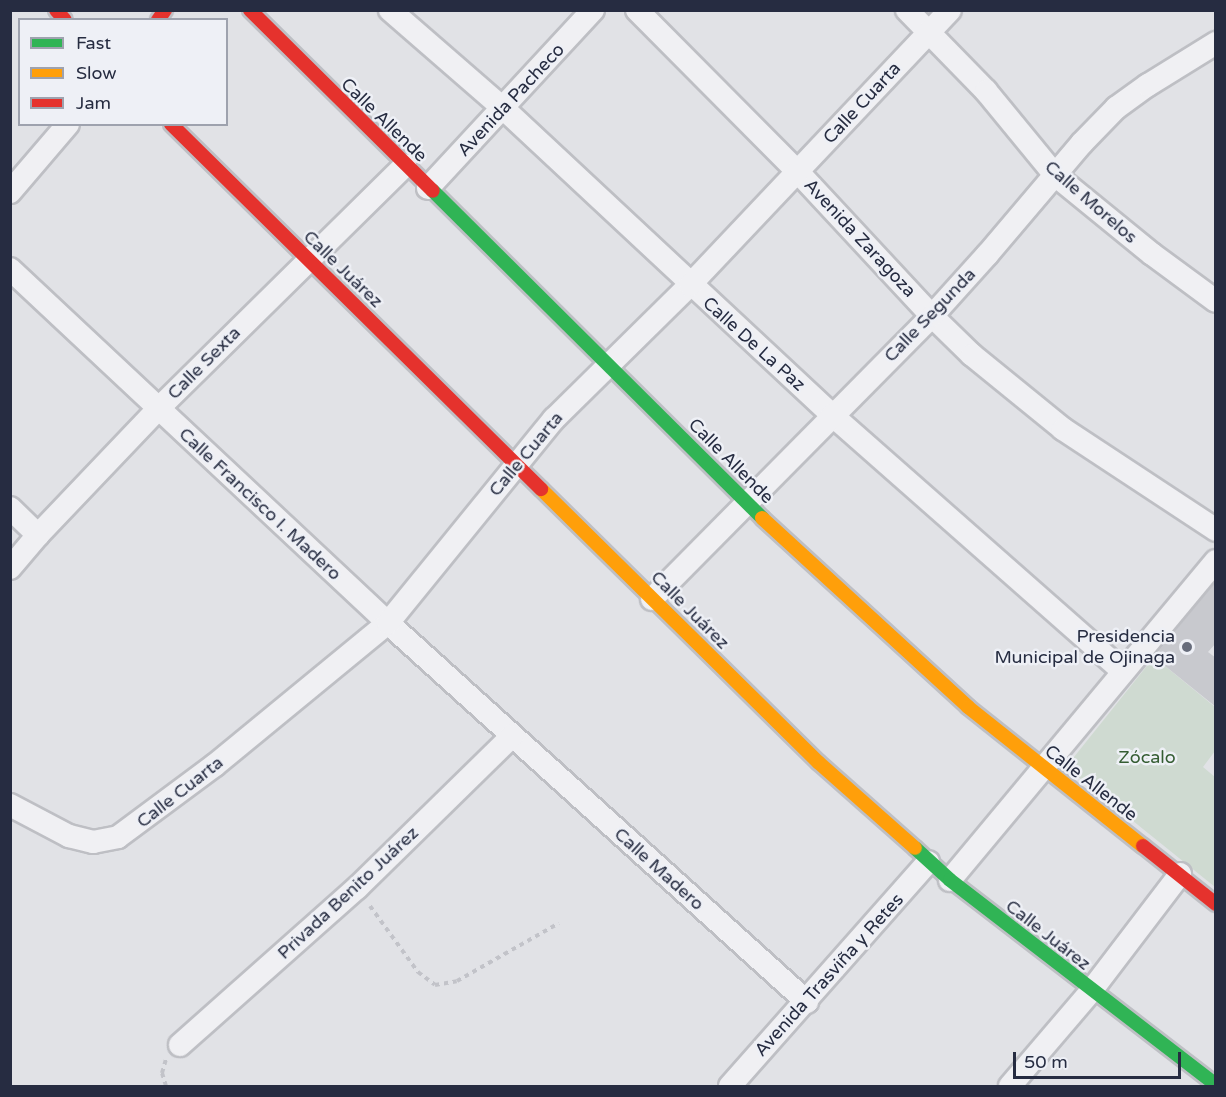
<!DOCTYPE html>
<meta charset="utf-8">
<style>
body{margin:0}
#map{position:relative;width:1226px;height:1097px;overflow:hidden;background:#e1e2e6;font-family:"Varela Round",sans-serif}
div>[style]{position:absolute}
.green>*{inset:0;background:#cfdad1}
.building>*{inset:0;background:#c8c9ce}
.path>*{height:4px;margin-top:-2px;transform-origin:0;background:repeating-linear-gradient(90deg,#c2c3c9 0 4.5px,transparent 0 9px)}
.roads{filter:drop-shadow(2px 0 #bebfc4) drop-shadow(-2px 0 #bebfc4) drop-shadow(0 2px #bebfc4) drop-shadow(0 -2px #bebfc4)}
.street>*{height:22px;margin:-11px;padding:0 11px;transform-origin:11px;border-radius:11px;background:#f0f0f3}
.fast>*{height:14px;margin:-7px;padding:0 7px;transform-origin:7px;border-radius:7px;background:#30b455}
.slow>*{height:14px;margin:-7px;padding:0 7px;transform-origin:7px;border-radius:7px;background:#ff9f0a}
.jam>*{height:14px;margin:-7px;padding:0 7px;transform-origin:7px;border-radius:7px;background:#e5322d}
.dots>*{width:16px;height:16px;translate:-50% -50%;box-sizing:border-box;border:3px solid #eef0f6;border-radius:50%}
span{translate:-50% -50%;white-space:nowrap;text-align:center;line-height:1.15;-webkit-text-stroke:5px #eef0f6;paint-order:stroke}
.street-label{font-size:18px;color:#262c41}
.poi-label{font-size:18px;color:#262c41}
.right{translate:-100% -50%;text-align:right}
.park-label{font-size:18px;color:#355d33}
.frame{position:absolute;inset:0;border:12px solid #262c41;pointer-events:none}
.legend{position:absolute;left:18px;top:18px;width:210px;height:108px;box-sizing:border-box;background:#eef0f6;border:2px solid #9ea2ae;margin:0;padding:8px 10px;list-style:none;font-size:18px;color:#262c41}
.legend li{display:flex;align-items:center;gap:12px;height:30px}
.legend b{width:30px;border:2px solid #9ea2ae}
.scale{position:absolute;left:1013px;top:1052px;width:168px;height:27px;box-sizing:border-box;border:3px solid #262c41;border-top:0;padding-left:8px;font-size:18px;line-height:21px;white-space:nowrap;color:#262c41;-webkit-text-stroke:4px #eef0f6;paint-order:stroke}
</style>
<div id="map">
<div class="green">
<i style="clip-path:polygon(1154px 657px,1215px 707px,1215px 751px,1203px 767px,1215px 777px,1215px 887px,1066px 767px)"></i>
</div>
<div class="building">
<i style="clip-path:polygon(1216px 580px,1216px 643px,1208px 652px,1216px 658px,1216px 707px,1154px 657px)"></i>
</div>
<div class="path">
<i style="left:370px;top:906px;width:82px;rotate:54deg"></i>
<i style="left:418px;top:972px;width:21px;rotate:37deg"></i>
<i style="left:435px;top:985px;width:22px;rotate:-10deg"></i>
<i style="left:457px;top:981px;width:117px;rotate:-29.6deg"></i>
<i style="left:166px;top:1086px;width:14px;rotate:-107deg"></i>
<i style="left:162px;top:1073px;width:15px;rotate:-74deg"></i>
</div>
<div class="roads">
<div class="street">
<i style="left:390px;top:10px;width:151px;rotate:41deg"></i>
<i style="left:504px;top:109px;width:449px;rotate:43deg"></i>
<i style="left:832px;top:415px;width:388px;rotate:41.4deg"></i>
<i style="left:637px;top:10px;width:228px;rotate:45.2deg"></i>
<i style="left:798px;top:172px;width:197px;rotate:47.1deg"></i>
<i style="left:932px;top:316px;width:56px;rotate:44.3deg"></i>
<i style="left:972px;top:355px;width:117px;rotate:39.1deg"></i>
<i style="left:1063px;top:429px;width:183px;rotate:33.4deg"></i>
<i style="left:907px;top:10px;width:113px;rotate:45.7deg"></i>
<i style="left:986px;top:91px;width:109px;rotate:50.6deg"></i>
<i style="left:1055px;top:175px;width:125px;rotate:39.2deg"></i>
<i style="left:1152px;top:254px;width:79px;rotate:36.3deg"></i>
<i style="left:428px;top:188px;width:243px;rotate:-47.2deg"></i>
<i style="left:10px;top:192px;width:89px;rotate:-49.5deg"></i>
<i style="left:10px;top:269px;width:518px;rotate:43.12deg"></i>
<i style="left:388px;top:623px;width:565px;rotate:42.13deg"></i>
<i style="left:10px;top:508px;width:39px;rotate:44deg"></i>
<i style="left:10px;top:568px;width:43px;rotate:-49.7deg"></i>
<i style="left:38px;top:535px;width:174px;rotate:-46.4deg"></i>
<i style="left:158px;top:409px;width:347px;rotate:-44.6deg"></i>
<i style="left:652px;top:599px;width:398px;rotate:-45.3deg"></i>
<i style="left:932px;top:316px;width:82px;rotate:-48deg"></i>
<i style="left:987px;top:255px;width:147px;rotate:-49.7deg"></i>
<i style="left:1082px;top:143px;width:49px;rotate:-45.8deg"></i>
<i style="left:1116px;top:108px;width:39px;rotate:-36deg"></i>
<i style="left:1148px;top:85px;width:80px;rotate:-31.7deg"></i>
<i style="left:10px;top:805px;width:67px;rotate:27.7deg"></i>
<i style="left:69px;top:836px;width:25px;rotate:14deg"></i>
<i style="left:93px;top:842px;width:25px;rotate:-11deg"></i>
<i style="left:118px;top:837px;width:121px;rotate:-36.6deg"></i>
<i style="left:215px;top:765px;width:224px;rotate:-39.4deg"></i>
<i style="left:388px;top:623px;width:263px;rotate:-50.9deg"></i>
<i style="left:554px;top:419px;width:191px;rotate:-44.6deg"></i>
<i style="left:690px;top:285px;width:378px;rotate:-46.6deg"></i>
<i style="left:950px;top:880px;width:415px;rotate:-50.2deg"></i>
<i style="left:180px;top:1045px;width:237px;rotate:-41.6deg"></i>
<i style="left:357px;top:888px;width:217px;rotate:-44.4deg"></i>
<i style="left:730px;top:1086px;width:299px;rotate:-48.5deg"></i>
<i style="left:1010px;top:1086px;width:125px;rotate:-49.5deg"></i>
<i style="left:1091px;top:991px;width:147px;rotate:-52.7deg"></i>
</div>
<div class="fast">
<i style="left:433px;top:191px;width:464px;rotate:44.8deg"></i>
<i style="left:915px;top:848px;width:47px;rotate:42.4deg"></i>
<i style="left:950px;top:880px;width:336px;rotate:37.6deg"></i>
</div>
<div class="slow">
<i style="left:541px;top:489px;width:390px;rotate:44.6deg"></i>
<i style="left:819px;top:763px;width:128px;rotate:41.5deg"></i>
<i style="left:762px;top:518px;width:280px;rotate:42.5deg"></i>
<i style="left:968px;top:707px;width:223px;rotate:38.5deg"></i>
</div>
<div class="jam">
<i style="left:56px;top:10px;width:13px;rotate:48deg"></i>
<i style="left:250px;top:10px;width:257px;rotate:44.7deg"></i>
<i style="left:158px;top:20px;width:12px;rotate:-55deg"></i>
<i style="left:171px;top:124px;width:520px;rotate:44.61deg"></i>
<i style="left:1143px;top:846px;width:93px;rotate:38.5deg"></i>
</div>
</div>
<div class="dots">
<i style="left:1187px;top:647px;background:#676c7b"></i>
</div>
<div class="street-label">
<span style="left:511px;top:100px;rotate:-47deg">Avenida Pacheco</span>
<span style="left:862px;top:103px;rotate:-47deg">Calle Cuarta</span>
<span style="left:384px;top:120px;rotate:44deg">Calle Allende</span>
<span style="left:1091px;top:202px;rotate:41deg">Calle Morelos</span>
<span style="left:860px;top:238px;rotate:47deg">Avenida Zaragoza</span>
<span style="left:343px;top:269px;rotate:44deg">Calle Juárez</span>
<span style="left:930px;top:315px;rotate:-46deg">Calle Segunda</span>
<span style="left:754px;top:344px;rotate:42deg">Calle De La Paz</span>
<span style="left:204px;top:363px;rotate:-45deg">Calle Sexta</span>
<span style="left:526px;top:454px;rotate:-50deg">Calle Cuarta</span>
<span style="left:731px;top:461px;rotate:45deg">Calle Allende</span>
<span style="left:260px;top:504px;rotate:43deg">Calle Francisco I. Madero</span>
<span style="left:690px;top:610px;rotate:45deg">Calle Juárez</span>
<span style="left:1091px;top:783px;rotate:38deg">Calle Allende</span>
<span style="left:180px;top:792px;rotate:-38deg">Calle Cuarta</span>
<span style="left:659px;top:869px;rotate:42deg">Calle Madero</span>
<span style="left:348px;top:893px;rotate:-43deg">Privada Benito Juárez</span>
<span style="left:1048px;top:935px;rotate:38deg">Calle Juárez</span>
<span style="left:829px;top:975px;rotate:-48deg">Avenida Trasviña y Retes</span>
</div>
<div class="poi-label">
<span class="right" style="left:1175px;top:647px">Presidencia<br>Municipal de Ojinaga</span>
</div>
<div class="park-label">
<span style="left:1147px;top:757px">Zócalo</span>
</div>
<div class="frame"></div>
<ul class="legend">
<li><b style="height:8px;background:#30b455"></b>Fast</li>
<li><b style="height:8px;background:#ff9f0a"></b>Slow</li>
<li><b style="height:8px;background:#e5322d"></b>Jam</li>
</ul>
<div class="scale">50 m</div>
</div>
